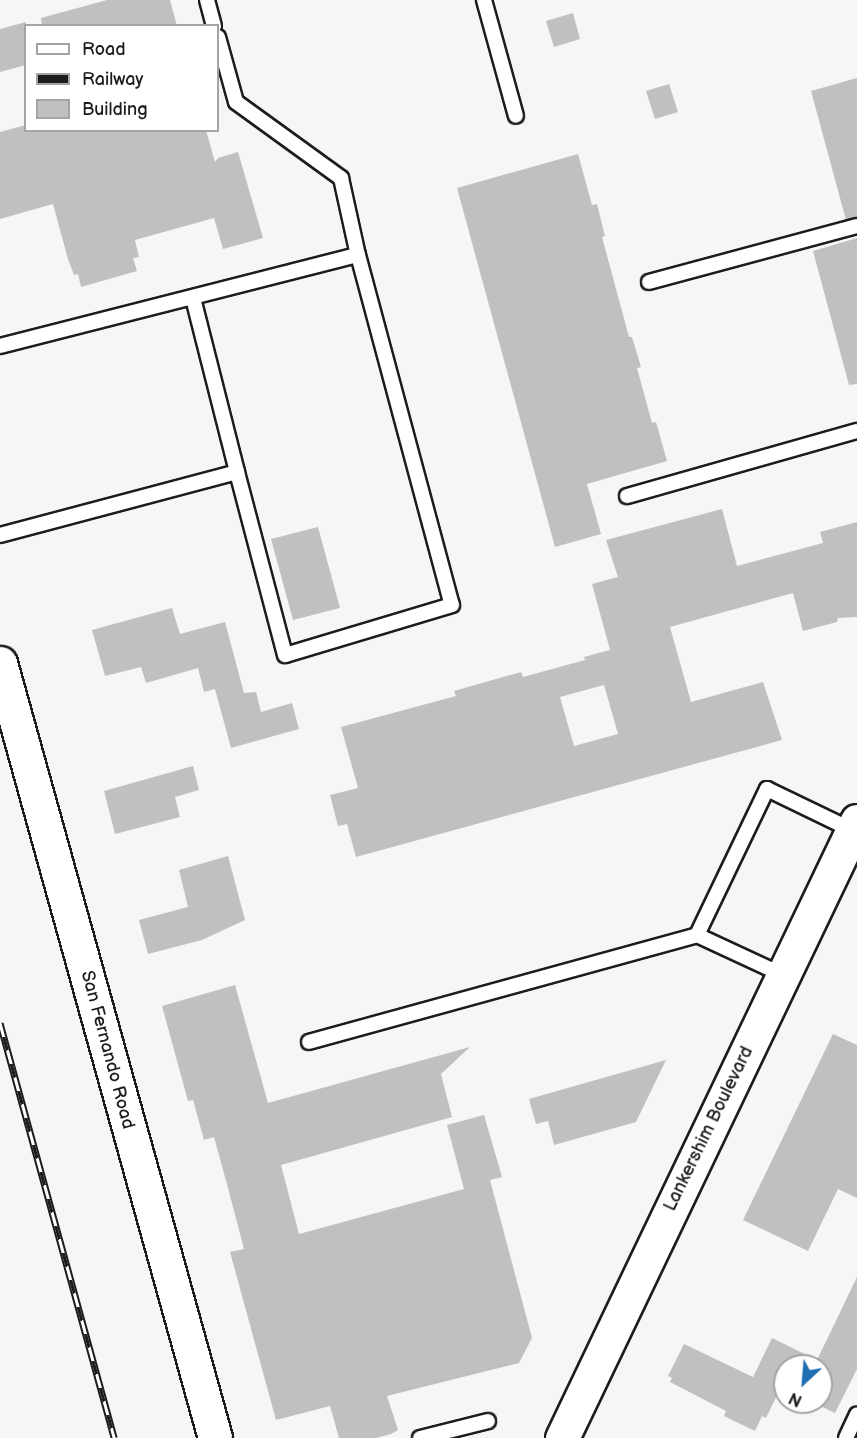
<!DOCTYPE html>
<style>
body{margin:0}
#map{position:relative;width:857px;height:1438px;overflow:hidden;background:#f6f6f6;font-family:"Balsamiq Sans",sans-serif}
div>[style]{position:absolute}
.building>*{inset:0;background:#c0c0c0}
.roads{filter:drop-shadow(2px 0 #1c1c1c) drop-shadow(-2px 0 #1c1c1c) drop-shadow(0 2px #1c1c1c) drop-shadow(0 -2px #1c1c1c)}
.service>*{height:14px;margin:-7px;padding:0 7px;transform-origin:7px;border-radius:7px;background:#fff}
.primary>*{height:33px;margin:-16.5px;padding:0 16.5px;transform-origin:16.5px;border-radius:16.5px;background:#fff}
.rail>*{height:7px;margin-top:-3.5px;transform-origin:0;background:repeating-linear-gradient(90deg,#fff 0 14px,#1c1c1c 0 28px);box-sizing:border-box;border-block:2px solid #1c1c1c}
span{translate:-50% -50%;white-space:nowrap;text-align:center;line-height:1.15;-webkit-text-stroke:5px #fff;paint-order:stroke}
.street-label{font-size:18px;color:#1c1c1c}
.legend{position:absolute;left:24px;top:24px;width:195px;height:108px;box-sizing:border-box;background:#fff;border:2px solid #a4a4a4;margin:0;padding:8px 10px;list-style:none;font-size:18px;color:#1c1c1c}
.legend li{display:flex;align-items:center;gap:12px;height:30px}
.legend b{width:30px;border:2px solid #a4a4a4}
.north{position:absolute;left:773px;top:1354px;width:60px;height:60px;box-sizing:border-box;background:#fff;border:2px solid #a4a4a4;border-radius:50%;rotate:206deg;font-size:16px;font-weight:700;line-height:24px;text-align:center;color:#1c1c1c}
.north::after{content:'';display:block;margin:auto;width:21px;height:27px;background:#1f6fb2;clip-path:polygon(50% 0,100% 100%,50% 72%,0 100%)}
</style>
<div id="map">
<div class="building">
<i style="clip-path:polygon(107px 0,170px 0,177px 26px,42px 26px,41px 18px)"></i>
<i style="clip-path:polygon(573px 13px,580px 39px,554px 47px,546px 21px)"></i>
<i style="clip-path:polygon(26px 22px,26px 65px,0 72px,0 29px)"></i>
<i style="clip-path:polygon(857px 78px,857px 217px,846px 220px,811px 91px)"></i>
<i style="clip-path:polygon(669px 84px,678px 112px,655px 119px,646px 91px)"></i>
<i style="clip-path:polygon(26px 125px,26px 130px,206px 130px,215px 162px,218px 158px,238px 152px,263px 238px,223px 249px,214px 218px,135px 240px,139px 257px,133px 258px,137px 271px,81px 287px,78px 274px,74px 275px,68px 259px,53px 204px,0 219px,0 132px)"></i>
<i style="clip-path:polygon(578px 154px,592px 205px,597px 204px,605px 236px,602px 237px,629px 337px,632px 337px,641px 367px,637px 368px,652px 423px,656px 422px,667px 461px,587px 484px,601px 534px,555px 547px,457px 188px)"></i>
<i style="clip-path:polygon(857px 238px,857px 384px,849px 385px,813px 251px)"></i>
<i style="clip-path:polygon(evenodd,722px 509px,737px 566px,823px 543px,820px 532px,857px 522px,857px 617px,838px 618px,837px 622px,803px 631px,793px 593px,670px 627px,691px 702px,763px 682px,782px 740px,356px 857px,347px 824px,338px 826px,330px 795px,358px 788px,341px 727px,456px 696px,454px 691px,521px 672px,523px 677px,585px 660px,584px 657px,610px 650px,592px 584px,618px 577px,606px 540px,722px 509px,604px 685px,618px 734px,574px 746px,560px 697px,604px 685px)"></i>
<i style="clip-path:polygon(318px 527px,340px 608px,293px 620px,271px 539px)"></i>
<i style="clip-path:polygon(172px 608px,180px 634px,225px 622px,244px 693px,256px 692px,261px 712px,292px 703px,299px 729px,231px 748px,215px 689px,204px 692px,198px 668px,146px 683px,141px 667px,105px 676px,92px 630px)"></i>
<i style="clip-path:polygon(193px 766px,199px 790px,175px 797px,180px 817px,115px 834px,104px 791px)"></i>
<i style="clip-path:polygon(228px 856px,245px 920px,202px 940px,148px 954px,139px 920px,188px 907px,179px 870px)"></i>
<i style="clip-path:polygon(235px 985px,268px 1103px,470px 1047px,441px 1074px,452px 1117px,281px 1165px,299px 1234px,464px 1189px,447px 1125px,484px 1115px,502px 1177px,490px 1180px,532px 1338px,519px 1363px,387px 1396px,398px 1430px,391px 1434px,376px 1438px,339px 1438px,330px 1406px,276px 1420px,230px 1252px,244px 1249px,228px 1188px,214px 1137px,204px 1140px,193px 1100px,188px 1101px,162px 1006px)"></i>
<i style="clip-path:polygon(833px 1034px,857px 1045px,857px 1198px,838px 1189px,808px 1251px,743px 1220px)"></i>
<i style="clip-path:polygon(666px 1060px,636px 1122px,554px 1145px,548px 1121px,536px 1124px,529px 1099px)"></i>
<i style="clip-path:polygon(857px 1277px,857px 1369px,835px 1413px,812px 1402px,821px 1402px,821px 1366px,785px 1366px,785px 1389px,781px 1387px,766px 1418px,762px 1416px,755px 1431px,724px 1416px,726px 1411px,670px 1382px,672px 1378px,668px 1376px,684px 1344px,753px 1377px,772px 1338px,817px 1360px)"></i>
</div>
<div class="roads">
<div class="service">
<i style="left:207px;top:0;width:27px;rotate:75deg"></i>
<i style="left:484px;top:0;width:120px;rotate:74.6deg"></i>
<i style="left:218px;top:37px;width:67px;rotate:74.5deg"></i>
<i style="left:236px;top:102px;width:130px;rotate:35.9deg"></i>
<i style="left:341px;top:178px;width:79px;rotate:77.6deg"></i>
<i style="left:649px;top:282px;width:215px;rotate:-15.1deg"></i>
<i style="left:193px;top:298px;width:179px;rotate:75.8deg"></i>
<i style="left:0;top:346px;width:369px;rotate:-14.3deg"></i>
<i style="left:358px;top:255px;width:362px;rotate:75deg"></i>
<i style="left:452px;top:605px;width:174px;rotate:163.3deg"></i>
<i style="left:285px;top:655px;width:189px;rotate:-104.7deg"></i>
<i style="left:237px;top:472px;width:245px;rotate:165.1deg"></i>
<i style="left:627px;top:496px;width:239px;rotate:-15.8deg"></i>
<i style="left:783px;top:975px;width:95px;rotate:-155.1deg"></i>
<i style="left:697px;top:935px;width:162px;rotate:-64.4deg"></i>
<i style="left:767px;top:789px;width:94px;rotate:25.8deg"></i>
<i style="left:309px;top:1042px;width:402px;rotate:-15.4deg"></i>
<i style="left:420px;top:1438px;width:70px;rotate:-14deg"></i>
<i style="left:846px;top:1438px;width:26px;rotate:-65deg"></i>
</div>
<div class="primary">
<i style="left:0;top:663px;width:804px;rotate:74.49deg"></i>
<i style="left:562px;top:1438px;width:684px;rotate:-64.45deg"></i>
</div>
</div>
<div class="rail">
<i style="left:0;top:1023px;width:430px;rotate:74.6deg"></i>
</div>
<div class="street-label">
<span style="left:107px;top:1050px;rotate:75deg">San Fernando Road</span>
<span style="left:709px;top:1129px;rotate:-64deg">Lankershim Boulevard</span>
</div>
<ul class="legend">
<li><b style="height:8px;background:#fff"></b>Road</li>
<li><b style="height:8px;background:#1c1c1c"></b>Railway</li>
<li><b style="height:16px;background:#c0c0c0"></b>Building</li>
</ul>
<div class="north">N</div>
</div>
